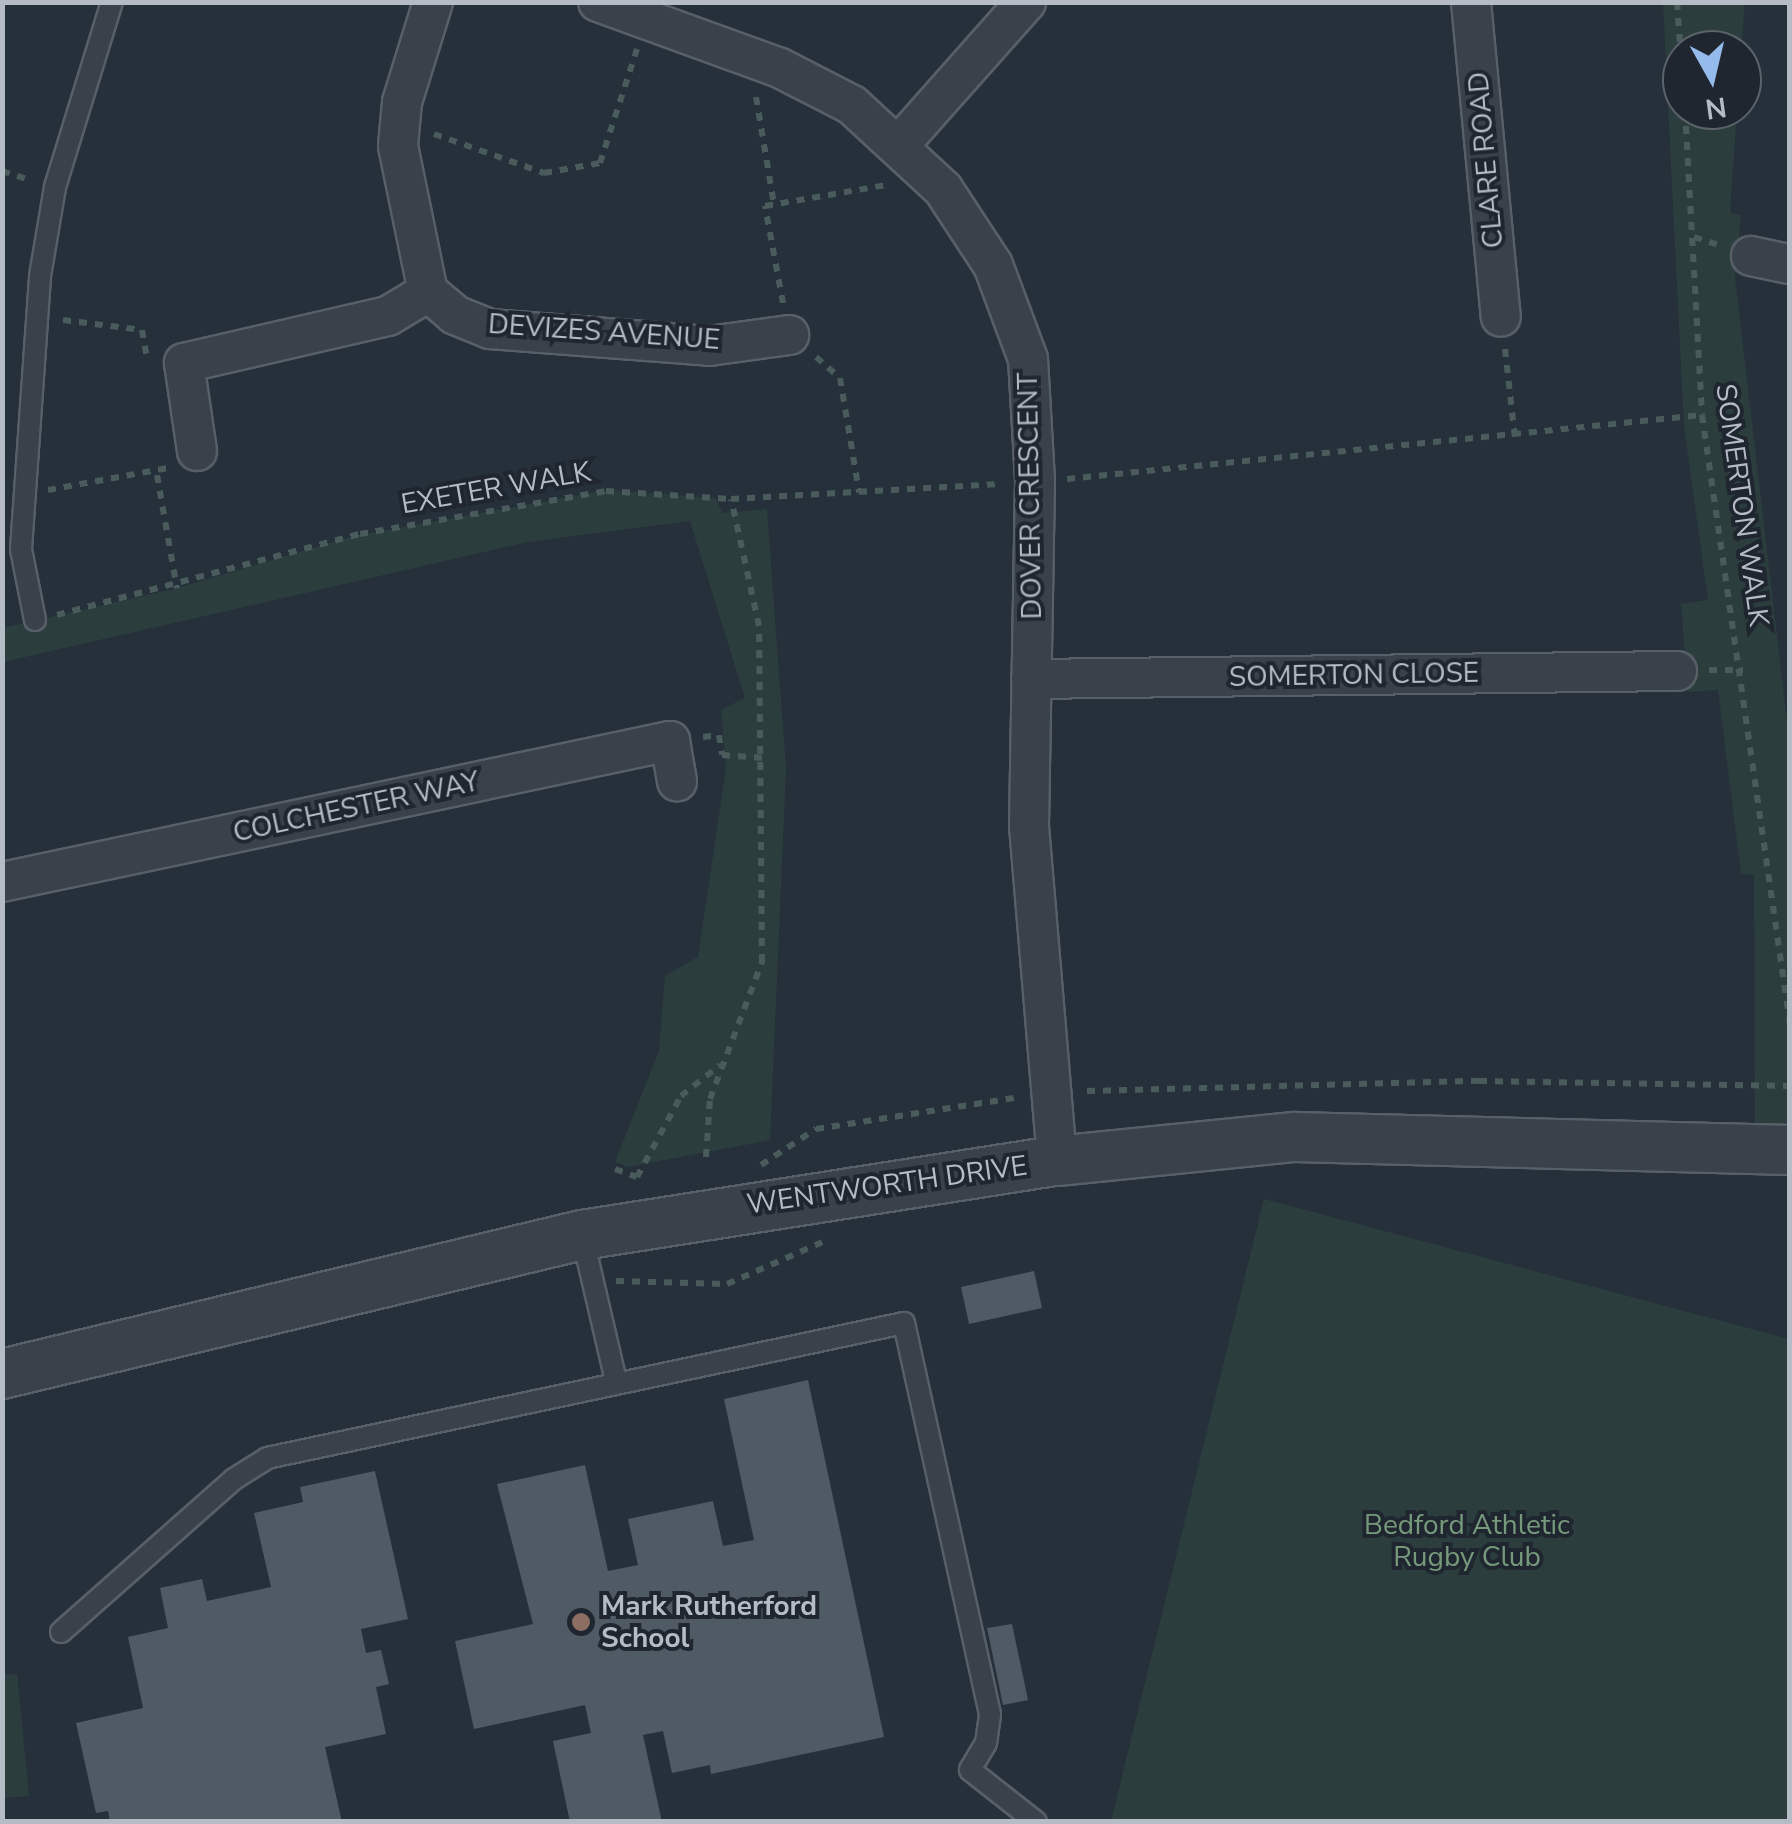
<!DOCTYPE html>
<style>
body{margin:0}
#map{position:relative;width:1792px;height:1824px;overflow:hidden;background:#26303a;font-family:"Nunito Sans",sans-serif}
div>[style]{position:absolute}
.green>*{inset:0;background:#2b3e3d}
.building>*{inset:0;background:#4f5a65}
.path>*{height:6px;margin-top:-3px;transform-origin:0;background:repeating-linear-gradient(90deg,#4a5b5c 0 8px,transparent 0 16px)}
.roads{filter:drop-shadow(2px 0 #585f68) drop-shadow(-2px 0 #585f68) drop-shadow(0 2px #585f68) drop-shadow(0 -2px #585f68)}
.service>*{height:20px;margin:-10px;padding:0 10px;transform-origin:10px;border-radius:10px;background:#39414a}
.minor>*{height:38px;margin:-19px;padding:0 19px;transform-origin:19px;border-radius:19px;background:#39414a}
.tertiary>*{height:48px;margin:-24px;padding:0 24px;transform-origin:24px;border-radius:24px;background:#39414a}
.dots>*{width:28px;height:28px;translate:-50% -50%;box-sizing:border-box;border:5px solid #1f262f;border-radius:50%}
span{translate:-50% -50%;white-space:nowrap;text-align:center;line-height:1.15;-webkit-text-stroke:8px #1f262f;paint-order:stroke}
.street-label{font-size:28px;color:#b5bcc6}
.park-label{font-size:28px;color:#76997c}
.poi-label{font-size:28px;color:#b5bcc6;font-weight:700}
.left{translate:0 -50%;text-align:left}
.frame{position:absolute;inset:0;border:5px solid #b5bcc6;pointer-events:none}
.north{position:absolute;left:1662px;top:30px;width:100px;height:100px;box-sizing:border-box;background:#1f262f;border:2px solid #5b626b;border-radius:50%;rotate:172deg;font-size:28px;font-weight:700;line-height:40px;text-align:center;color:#b5bcc6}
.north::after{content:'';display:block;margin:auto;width:35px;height:45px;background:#94bbec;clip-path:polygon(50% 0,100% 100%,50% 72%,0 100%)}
</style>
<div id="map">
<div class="green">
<i style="clip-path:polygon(1663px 3px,1745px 3px,1741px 50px,1682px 50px,1682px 110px,1737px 110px,1730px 213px,1741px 215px,1735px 278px,1790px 747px,1789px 1128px,1755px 1128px,1754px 875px,1741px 874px,1718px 690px,1688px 692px,1681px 604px,1708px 600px,1684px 426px)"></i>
<i style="clip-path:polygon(607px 490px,715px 498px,723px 513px,767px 509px,786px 769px,770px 1140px,628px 1167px,615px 1162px,659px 1051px,665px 976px,698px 957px,726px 768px,721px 710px,745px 698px,690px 521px,528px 542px,3px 662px,2px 628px,174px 589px,354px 536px)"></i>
<i style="clip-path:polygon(1264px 1199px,1789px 1339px,1789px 1821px,1111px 1821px)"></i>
<i style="clip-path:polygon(17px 1674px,29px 1796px,4px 1798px,3px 1818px,3px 1675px)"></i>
</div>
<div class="building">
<i style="clip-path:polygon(1034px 1271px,1042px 1308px,969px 1324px,961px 1287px)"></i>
<i style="clip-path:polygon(808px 1380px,884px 1737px,711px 1774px,710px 1765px,672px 1773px,663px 1731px,643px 1735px,662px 1822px,570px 1822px,553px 1741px,591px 1733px,585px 1705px,474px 1729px,455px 1641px,533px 1624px,497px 1484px,585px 1465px,608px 1571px,638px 1565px,628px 1519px,713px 1501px,723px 1546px,754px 1540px,724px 1399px)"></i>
<i style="clip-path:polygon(375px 1471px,408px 1619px,361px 1629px,366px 1653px,381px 1650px,389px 1684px,376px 1687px,386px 1734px,325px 1747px,342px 1822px,110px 1822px,108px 1811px,96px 1813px,76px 1723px,143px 1708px,128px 1637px,168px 1628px,160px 1588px,202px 1579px,207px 1601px,271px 1587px,254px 1513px,303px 1502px,300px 1487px)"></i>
<i style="clip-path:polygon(1012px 1624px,1028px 1700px,1003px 1705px,987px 1628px)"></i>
</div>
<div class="path">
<i style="left:1677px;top:2px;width:69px;rotate:85.9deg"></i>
<i style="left:756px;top:97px;width:109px;rotate:80.5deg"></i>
<i style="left:1685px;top:110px;width:305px;rotate:86.8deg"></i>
<i style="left:1702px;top:415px;width:615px;rotate:81.78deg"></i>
<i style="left:434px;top:134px;width:117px;rotate:19.5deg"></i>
<i style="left:544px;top:173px;width:57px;rotate:-10.1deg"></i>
<i style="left:600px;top:163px;width:120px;rotate:-72deg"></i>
<i style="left:2px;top:171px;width:29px;rotate:18deg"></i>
<i style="left:1694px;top:237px;width:28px;rotate:18deg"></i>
<i style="left:783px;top:303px;width:99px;rotate:-100.5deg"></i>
<i style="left:765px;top:206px;width:124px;rotate:-9.8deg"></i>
<i style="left:63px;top:320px;width:80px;rotate:7.2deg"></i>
<i style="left:142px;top:330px;width:28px;rotate:80deg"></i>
<i style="left:1505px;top:349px;width:90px;rotate:83.6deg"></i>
<i style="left:816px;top:357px;width:32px;rotate:41deg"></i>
<i style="left:840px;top:378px;width:116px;rotate:80.5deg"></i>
<i style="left:157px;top:475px;width:115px;rotate:80deg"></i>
<i style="left:1067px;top:479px;width:638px;rotate:-5.76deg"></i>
<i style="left:48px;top:490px;width:122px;rotate:-10.4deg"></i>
<i style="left:57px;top:615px;width:314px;rotate:-15deg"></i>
<i style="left:360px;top:534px;width:250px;rotate:-9.9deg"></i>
<i style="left:606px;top:491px;width:125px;rotate:3.7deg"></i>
<i style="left:731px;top:499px;width:269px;rotate:-3.2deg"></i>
<i style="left:1709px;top:670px;width:34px"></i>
<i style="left:703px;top:737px;width:16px;rotate:-7deg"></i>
<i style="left:719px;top:735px;width:20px;rotate:81deg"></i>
<i style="left:722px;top:755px;width:43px;rotate:4deg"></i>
<i style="left:1087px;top:1091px;width:392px;rotate:-1.5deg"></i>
<i style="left:1479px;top:1081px;width:311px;rotate:0.9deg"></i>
<i style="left:706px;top:1157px;width:58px;rotate:-86.1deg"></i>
<i style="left:710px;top:1099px;width:147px;rotate:-69.2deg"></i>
<i style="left:762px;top:962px;width:336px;rotate:-90.5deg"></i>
<i style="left:759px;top:626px;width:130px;rotate:-102.4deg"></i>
<i style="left:761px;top:1165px;width:66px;rotate:-33.2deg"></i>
<i style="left:816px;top:1129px;width:206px;rotate:-8.9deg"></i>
<i style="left:615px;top:1169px;width:23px;rotate:20deg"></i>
<i style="left:637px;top:1177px;width:92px;rotate:-61.5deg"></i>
<i style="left:681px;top:1096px;width:50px;rotate:-38.5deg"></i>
<i style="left:616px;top:1281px;width:111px;rotate:1.5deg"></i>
<i style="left:727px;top:1284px;width:107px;rotate:-23.7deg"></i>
</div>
<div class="roads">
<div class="service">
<i style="left:35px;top:620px;width:72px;rotate:-101.2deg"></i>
<i style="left:21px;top:549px;width:274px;rotate:-86deg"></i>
<i style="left:40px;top:276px;width:90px;rotate:-80.4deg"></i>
<i style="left:55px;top:187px;width:194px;rotate:-72.9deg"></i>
<i style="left:582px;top:1235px;width:150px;rotate:76.9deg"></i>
<i style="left:61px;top:1632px;width:231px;rotate:-41.5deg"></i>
<i style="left:234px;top:1479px;width:39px;rotate:-32deg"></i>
<i style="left:267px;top:1458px;width:651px;rotate:-11.97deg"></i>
<i style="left:904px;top:1323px;width:401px;rotate:77.6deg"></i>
<i style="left:990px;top:1715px;width:28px;rotate:98deg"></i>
<i style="left:986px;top:1743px;width:31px;rotate:121deg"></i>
<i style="left:970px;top:1770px;width:84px;rotate:38.2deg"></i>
</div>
<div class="minor">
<i style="left:433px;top:2px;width:105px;rotate:107.2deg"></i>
<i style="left:402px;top:102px;width:44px;rotate:95.2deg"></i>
<i style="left:398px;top:146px;width:149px;rotate:78.4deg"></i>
<i style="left:428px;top:292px;width:35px;rotate:40deg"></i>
<i style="left:455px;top:315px;width:38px;rotate:22deg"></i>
<i style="left:490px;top:329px;width:220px;rotate:4.4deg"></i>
<i style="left:709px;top:346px;width:81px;rotate:-7.8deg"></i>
<i style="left:598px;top:2px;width:191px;rotate:19.9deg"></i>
<i style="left:778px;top:67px;width:83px;rotate:27.2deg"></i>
<i style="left:852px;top:105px;width:124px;rotate:42.7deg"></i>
<i style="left:943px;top:189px;width:91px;rotate:56.7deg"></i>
<i style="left:993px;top:265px;width:100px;rotate:69.6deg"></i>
<i style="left:1028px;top:359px;width:123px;rotate:86.7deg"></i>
<i style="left:1035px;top:482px;width:344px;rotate:91deg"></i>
<i style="left:1029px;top:826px;width:336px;rotate:85.2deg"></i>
<i style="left:1471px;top:2px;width:316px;rotate:84.6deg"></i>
<i style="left:900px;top:144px;width:190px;rotate:-48.4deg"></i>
<i style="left:1751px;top:256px;width:40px;rotate:12deg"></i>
<i style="left:197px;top:451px;width:89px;rotate:-98.4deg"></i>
<i style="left:184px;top:363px;width:209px;rotate:-13deg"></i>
<i style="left:388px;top:316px;width:47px;rotate:-31deg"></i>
<i style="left:1031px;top:679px;width:646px;rotate:-0.71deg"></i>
<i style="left:2px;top:882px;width:683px;rotate:-11.92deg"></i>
<i style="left:670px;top:741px;width:41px;rotate:80.1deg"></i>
</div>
<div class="tertiary">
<i style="left:2px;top:1374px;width:596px;rotate:-13.48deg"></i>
<i style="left:582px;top:1235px;width:481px;rotate:-8.9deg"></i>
<i style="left:1057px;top:1161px;width:239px;rotate:-5.8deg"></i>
<i style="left:1295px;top:1137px;width:495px;rotate:1.5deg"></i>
</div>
</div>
<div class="dots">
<i style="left:581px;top:1622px;background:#8d6e63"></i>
</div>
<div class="street-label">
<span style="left:1486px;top:160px;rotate:-95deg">CLARE ROAD</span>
<span style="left:604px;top:332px;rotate:4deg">DEVIZES AVENUE</span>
<span style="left:496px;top:488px;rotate:-10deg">EXETER WALK</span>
<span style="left:1030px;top:496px;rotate:-91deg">DOVER CRESCENT</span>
<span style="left:1742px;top:505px;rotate:82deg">SOMERTON WALK</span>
<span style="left:1354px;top:675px;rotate:-1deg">SOMERTON CLOSE</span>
<span style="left:356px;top:807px;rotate:-12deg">COLCHESTER WAY</span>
<span style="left:887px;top:1185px;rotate:-8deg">WENTWORTH DRIVE</span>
</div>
<div class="park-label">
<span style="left:1467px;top:1541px">Bedford Athletic<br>Rugby Club</span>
</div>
<div class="poi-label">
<span class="left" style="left:601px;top:1622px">Mark Rutherford<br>School</span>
</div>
<div class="frame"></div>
<div class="north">N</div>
</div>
